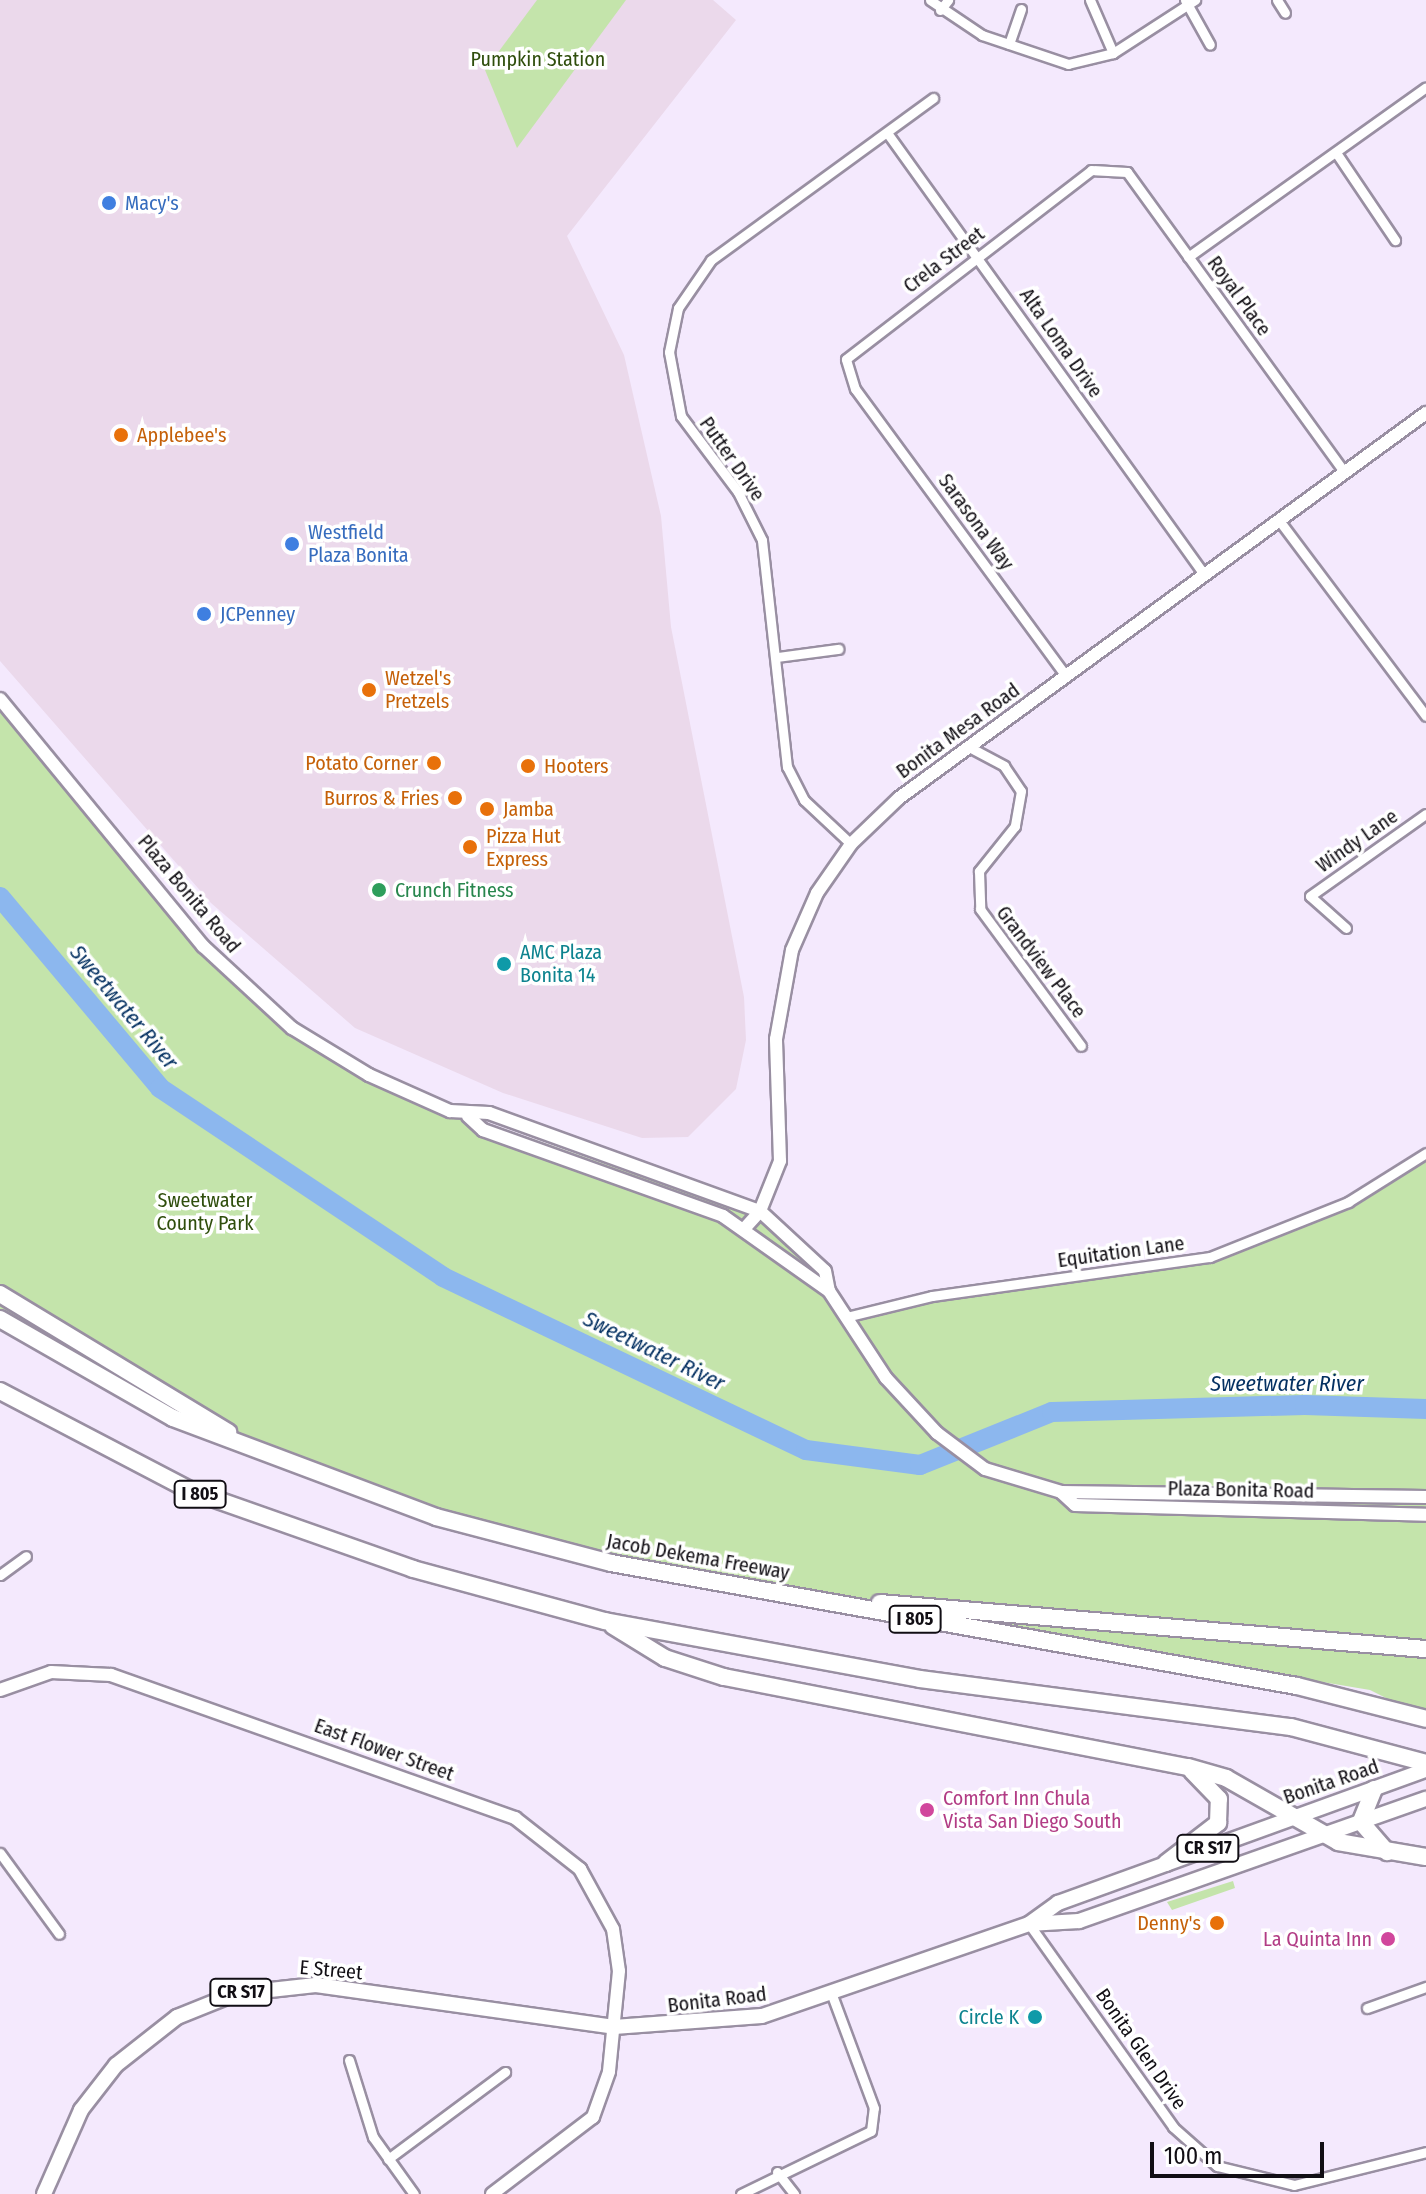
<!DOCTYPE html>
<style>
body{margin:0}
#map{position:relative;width:1426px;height:2194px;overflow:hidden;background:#f4e9fd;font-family:"Fira Sans Condensed",sans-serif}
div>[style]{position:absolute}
.commercial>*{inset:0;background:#ebd9eb}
.green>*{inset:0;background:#c4e4ab}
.river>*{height:20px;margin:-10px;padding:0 10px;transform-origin:10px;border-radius:10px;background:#8cb7ee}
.roads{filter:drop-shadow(2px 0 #998fa2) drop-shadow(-2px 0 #998fa2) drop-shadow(0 2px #998fa2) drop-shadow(0 -2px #998fa2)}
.street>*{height:9px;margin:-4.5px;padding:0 4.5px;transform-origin:4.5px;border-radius:4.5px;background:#fff}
.secondary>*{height:12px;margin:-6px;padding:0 6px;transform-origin:6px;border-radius:6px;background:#fff}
.primary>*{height:14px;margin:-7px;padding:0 7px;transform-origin:7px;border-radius:7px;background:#fff}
.highway>*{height:16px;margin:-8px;padding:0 8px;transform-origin:8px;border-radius:8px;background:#fff}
.dots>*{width:22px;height:22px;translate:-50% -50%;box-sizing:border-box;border:4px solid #fff;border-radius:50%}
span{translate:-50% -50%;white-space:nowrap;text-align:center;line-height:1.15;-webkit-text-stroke:7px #fff;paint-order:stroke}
.shield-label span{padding:2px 6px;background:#fff;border:2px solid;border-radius:6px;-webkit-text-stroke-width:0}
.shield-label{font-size:18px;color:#110e14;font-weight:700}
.park-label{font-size:20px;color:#2f4e0c}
.shop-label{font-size:20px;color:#366cbe}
.left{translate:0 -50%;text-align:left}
.street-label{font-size:20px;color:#110e14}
.food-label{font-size:20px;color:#c56008}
.right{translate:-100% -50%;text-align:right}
.leisure-label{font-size:20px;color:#27864d}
.culture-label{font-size:20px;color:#0d838f}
.hotel-label{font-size:20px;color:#b23c85}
.water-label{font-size:22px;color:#053162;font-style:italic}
.scale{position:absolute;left:1150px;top:2142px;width:174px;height:36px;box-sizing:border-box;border:4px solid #110e14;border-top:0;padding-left:10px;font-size:24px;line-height:28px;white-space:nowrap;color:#110e14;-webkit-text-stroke:6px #fff;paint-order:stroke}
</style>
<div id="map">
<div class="commercial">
<i style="clip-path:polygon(0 0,713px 0,736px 20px,567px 236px,624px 355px,661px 516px,671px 627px,744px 997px,746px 1040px,736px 1089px,688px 1137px,642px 1138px,503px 1093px,355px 1028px,211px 903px,0 661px)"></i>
</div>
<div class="green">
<i style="clip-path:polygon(537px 0,626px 0,517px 148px,485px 70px)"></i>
<i style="clip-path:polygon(0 698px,196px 938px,295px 1029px,424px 1101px,757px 1217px,804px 1259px,850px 1322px,933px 1296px,1158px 1269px,1218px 1254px,1325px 1217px,1426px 1156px,1426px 1718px,1370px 1690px,613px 1564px,435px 1518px,172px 1421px,0 1330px)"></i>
<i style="clip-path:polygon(1233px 1881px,1235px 1888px,1172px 1910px,1167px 1902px)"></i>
</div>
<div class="river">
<i style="left:0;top:897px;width:249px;rotate:50deg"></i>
<i style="left:160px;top:1088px;width:340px;rotate:33.7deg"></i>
<i style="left:443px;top:1277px;width:402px;rotate:25.5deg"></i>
<i style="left:806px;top:1450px;width:115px;rotate:7.5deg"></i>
<i style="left:920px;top:1465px;width:142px;rotate:-21.9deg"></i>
<i style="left:1052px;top:1412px;width:253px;rotate:-1.6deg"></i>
<i style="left:1305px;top:1405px;width:121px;rotate:1.9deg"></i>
</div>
<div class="roads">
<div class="street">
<i style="left:930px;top:0;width:63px;rotate:33.9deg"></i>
<i style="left:982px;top:35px;width:91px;rotate:18.6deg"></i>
<i style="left:1068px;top:64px;width:46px;rotate:-13.7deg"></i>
<i style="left:1113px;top:53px;width:98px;rotate:-32.9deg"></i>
<i style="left:1090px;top:0;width:58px;rotate:66.5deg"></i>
<i style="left:1185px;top:0;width:51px;rotate:60.9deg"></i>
<i style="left:1277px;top:0;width:15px;rotate:58deg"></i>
<i style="left:940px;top:10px;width:13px;rotate:-51deg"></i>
<i style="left:1009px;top:44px;width:37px;rotate:-71deg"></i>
<i style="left:888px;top:134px;width:540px;rotate:54.34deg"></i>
<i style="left:1337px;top:154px;width:104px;rotate:56deg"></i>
<i style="left:1188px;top:257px;width:292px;rotate:-35.5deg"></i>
<i style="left:1278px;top:519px;width:246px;rotate:53.1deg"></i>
<i style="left:777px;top:657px;width:62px;rotate:-7.5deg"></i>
<i style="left:1066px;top:676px;width:356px;rotate:-126.3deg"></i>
<i style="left:855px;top:389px;width:31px;rotate:-107deg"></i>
<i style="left:846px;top:359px;width:309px;rotate:-37.6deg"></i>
<i style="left:1091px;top:170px;width:36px;rotate:3deg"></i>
<i style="left:1127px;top:172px;width:370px;rotate:54.1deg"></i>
<i style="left:969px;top:747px;width:40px;rotate:28deg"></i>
<i style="left:1004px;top:766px;width:30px;rotate:56deg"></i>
<i style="left:1021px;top:791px;width:36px;rotate:100deg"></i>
<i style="left:1015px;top:826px;width:58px;rotate:128.7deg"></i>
<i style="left:979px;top:871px;width:38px;rotate:88deg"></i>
<i style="left:980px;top:909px;width:170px;rotate:53.6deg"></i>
<i style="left:851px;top:844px;width:64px;rotate:-136.9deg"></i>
<i style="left:804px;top:800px;width:37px;rotate:-117deg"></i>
<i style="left:787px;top:767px;width:228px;rotate:-96.3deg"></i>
<i style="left:762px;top:540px;width:54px;rotate:-116.6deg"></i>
<i style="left:738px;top:492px;width:95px;rotate:-126.9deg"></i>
<i style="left:681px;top:416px;width:65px;rotate:-100.6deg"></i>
<i style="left:669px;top:352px;width:45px;rotate:-78.4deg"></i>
<i style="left:678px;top:308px;width:58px;rotate:-55.5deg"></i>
<i style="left:711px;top:260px;width:275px;rotate:-36.1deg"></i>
<i style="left:1346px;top:928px;width:48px;rotate:-138.4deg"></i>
<i style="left:1310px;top:896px;width:142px;rotate:-35.3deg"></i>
<i style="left:846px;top:1317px;width:89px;rotate:-13.7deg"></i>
<i style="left:932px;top:1296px;width:281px;rotate:-8deg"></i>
<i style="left:1210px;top:1257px;width:149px;rotate:-21.7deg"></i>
<i style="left:1348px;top:1202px;width:92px;rotate:-32.1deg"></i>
<i style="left:0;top:1575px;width:32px;rotate:-36deg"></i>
<i style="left:0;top:1853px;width:100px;rotate:53.9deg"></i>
<i style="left:1029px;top:1924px;width:249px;rotate:54.6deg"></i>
<i style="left:1173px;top:2127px;width:59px;rotate:41.6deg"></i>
<i style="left:1217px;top:2166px;width:79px;rotate:13.9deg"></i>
<i style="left:1294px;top:2185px;width:136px;rotate:-14deg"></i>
<i style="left:1367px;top:2008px;width:63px;rotate:-19.6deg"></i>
<i style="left:349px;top:2060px;width:81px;rotate:72.7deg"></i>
<i style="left:373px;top:2137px;width:70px;rotate:54.3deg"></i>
<i style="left:388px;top:2159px;width:146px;rotate:-36.6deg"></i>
<i style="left:777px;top:2172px;width:28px;rotate:52deg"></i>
<i style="left:741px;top:2194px;width:144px;rotate:-25.9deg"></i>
<i style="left:871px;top:2131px;width:23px;rotate:-83deg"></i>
<i style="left:874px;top:2108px;width:121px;rotate:-110.4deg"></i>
</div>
<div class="secondary">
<i style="left:0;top:699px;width:320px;rotate:50.6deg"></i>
<i style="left:203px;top:946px;width:121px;rotate:42.7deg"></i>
<i style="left:292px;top:1028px;width:90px;rotate:31.4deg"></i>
<i style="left:369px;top:1075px;width:89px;rotate:24deg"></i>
<i style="left:450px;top:1111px;width:39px;rotate:3deg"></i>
<i style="left:489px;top:1113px;width:288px;rotate:19.9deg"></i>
<i style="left:760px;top:1211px;width:88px;rotate:42.7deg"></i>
<i style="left:825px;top:1271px;width:20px;rotate:79deg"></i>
<i style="left:829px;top:1291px;width:104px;rotate:56.8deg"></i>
<i style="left:886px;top:1378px;width:75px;rotate:47.2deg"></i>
<i style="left:937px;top:1433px;width:60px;rotate:36.9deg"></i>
<i style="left:985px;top:1469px;width:79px;rotate:16.8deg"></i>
<i style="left:1061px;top:1492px;width:19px;rotate:43deg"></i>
<i style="left:1075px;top:1505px;width:351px;rotate:1.6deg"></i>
<i style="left:468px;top:1116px;width:21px;rotate:43deg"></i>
<i style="left:483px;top:1130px;width:255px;rotate:19.7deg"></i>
<i style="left:723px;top:1216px;width:130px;rotate:35.3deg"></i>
<i style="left:744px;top:1229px;width:24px;rotate:-48deg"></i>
<i style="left:760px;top:1211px;width:54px;rotate:-68.2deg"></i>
<i style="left:780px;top:1161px;width:122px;rotate:-91.9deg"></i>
<i style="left:776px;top:1039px;width:90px;rotate:-79.8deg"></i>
<i style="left:792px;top:950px;width:62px;rotate:-66.3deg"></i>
<i style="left:817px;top:893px;width:60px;rotate:-55.2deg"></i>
<i style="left:851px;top:844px;width:66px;rotate:-43.8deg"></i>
<i style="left:899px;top:798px;width:653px;rotate:-36.15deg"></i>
<i style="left:1061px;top:1492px;width:365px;rotate:0.8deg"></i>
<i style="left:0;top:1690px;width:54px;rotate:-19.4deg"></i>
<i style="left:51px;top:1672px;width:60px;rotate:2.9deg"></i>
<i style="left:111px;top:1675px;width:429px;rotate:19.5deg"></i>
<i style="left:515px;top:1818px;width:83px;rotate:38.1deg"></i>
<i style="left:580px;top:1869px;width:68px;rotate:61.2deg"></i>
<i style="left:613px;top:1929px;width:42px;rotate:81.9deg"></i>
<i style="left:619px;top:1971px;width:101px;rotate:95.7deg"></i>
<i style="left:609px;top:2072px;width:48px;rotate:109.6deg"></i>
<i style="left:593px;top:2117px;width:127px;rotate:142.7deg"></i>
</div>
<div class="primary">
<i style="left:1029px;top:1924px;width:36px;rotate:-36deg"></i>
<i style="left:1058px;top:1903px;width:391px;rotate:-19.9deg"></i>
<i style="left:44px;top:2194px;width:92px;rotate:-66.2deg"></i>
<i style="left:81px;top:2110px;width:57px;rotate:-52.1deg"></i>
<i style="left:116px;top:2065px;width:78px;rotate:-38.2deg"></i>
<i style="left:177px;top:2017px;width:61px;rotate:-22deg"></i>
<i style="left:234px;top:1994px;width:82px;rotate:-6.3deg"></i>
<i style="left:316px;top:1985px;width:301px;rotate:8deg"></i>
<i style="left:614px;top:2027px;width:148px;rotate:-4.3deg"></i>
<i style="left:762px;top:2016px;width:282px;rotate:-19deg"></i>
<i style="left:1029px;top:1924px;width:50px;rotate:-3.4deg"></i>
<i style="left:1079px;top:1921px;width:368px;rotate:-19.4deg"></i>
</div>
<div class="highway">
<i style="left:0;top:1294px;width:267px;rotate:31.2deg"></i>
<i style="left:0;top:1319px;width:199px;rotate:29.8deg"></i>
<i style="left:173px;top:1418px;width:281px;rotate:20.6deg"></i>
<i style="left:436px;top:1517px;width:181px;rotate:14.7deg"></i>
<i style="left:611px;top:1563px;width:697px;rotate:10.17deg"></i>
<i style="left:1297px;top:1686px;width:133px;rotate:14.3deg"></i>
<i style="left:0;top:1391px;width:213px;rotate:27.6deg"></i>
<i style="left:189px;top:1490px;width:238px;rotate:19.4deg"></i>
<i style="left:413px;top:1569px;width:199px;rotate:15.2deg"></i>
<i style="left:605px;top:1621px;width:320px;rotate:10.4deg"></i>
<i style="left:920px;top:1679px;width:374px;rotate:7.4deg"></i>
<i style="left:1291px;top:1727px;width:140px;rotate:14.9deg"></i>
<i style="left:880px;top:1603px;width:548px;rotate:4.82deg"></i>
<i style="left:613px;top:1626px;width:61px;rotate:31.6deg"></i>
<i style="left:665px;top:1658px;width:62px;rotate:17.9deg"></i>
<i style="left:724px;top:1677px;width:473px;rotate:11deg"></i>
<i style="left:1188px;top:1767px;width:40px;rotate:16deg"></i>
<i style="left:1226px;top:1778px;width:129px;rotate:29.7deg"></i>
<i style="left:1338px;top:1842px;width:89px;rotate:9.7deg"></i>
<i style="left:1374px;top:1789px;width:35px;rotate:112deg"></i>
<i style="left:1361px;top:1822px;width:40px;rotate:49deg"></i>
<i style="left:1166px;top:1863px;width:66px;rotate:-37.6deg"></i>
<i style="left:1218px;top:1823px;width:24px;rotate:-88deg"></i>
<i style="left:1219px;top:1799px;width:39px;rotate:-134deg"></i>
</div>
</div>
<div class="dots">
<i style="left:109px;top:203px;background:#3f7fe0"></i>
<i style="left:121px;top:435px;background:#e8710a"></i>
<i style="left:292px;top:544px;background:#3f7fe0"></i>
<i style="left:204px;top:614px;background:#3f7fe0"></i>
<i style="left:369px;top:690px;background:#e8710a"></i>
<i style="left:434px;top:763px;background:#e8710a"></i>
<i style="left:528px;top:766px;background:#e8710a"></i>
<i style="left:455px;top:798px;background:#e8710a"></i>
<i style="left:487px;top:809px;background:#e8710a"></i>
<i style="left:470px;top:847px;background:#e8710a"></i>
<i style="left:379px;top:890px;background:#2e9e5b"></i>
<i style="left:504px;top:964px;background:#0f9aa8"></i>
<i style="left:927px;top:1810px;background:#d1479c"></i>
<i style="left:1217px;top:1923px;background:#e8710a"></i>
<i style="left:1388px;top:1939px;background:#d1479c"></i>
<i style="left:1035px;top:2017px;background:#0f9aa8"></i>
</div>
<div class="shield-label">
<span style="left:200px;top:1494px">I 805</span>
<span style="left:915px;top:1619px">I 805</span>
<span style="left:1208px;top:1848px">CR S17</span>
<span style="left:241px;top:1992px">CR S17</span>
</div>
<div class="park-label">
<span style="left:538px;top:59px">Pumpkin Station</span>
<span style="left:205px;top:1212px">Sweetwater<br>County Park</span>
</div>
<div class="shop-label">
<span class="left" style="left:125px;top:203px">Macy's</span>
<span class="left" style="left:308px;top:544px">Westfield<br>Plaza Bonita</span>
<span class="left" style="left:220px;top:614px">JCPenney</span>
</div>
<div class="street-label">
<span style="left:944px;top:260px;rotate:-37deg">Crela Street</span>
<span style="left:1239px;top:296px;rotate:54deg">Royal Place</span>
<span style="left:1061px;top:343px;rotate:55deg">Alta Loma Drive</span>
<span style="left:732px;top:459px;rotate:55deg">Putter Drive</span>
<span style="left:976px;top:522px;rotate:54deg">Sarasona Way</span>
<span style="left:958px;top:731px;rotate:-36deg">Bonita Mesa Road</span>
<span style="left:1357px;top:841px;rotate:-35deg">Windy Lane</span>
<span style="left:189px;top:894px;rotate:50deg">Plaza Bonita Road</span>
<span style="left:1041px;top:962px;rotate:53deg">Grandview Place</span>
<span style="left:1121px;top:1252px;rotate:-8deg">Equitation Lane</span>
<span style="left:1241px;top:1490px;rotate:1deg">Plaza Bonita Road</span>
<span style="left:698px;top:1557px;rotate:10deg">Jacob Dekema Freeway</span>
<span style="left:384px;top:1750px;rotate:20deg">East Flower Street</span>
<span style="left:1331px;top:1782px;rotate:-19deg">Bonita Road</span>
<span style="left:331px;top:1970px;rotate:5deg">E Street</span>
<span style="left:717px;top:2000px;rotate:-7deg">Bonita Road</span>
<span style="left:1141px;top:2049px;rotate:55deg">Bonita Glen Drive</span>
</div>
<div class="food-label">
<span class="left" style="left:137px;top:435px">Applebee's</span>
<span class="left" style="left:385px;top:690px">Wetzel's<br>Pretzels</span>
<span class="right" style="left:418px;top:763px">Potato Corner</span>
<span class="left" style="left:544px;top:766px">Hooters</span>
<span class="right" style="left:439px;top:798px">Burros &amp; Fries</span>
<span class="left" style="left:503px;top:809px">Jamba</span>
<span class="left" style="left:486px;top:848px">Pizza Hut<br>Express</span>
<span class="right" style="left:1201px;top:1923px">Denny's</span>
</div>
<div class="leisure-label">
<span class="left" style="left:395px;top:890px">Crunch Fitness</span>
</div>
<div class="culture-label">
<span class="left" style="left:520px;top:964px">AMC Plaza<br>Bonita 14</span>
<span class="right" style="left:1019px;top:2017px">Circle K</span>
</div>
<div class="hotel-label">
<span class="left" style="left:943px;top:1810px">Comfort Inn Chula<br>Vista San Diego South</span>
<span class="right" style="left:1372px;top:1939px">La Quinta Inn</span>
</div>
<div class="water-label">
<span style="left:124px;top:1007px;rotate:50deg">Sweetwater River</span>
<span style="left:654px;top:1351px;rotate:26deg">Sweetwater River</span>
<span style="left:1287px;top:1384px">Sweetwater River</span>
</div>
<div class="scale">100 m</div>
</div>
